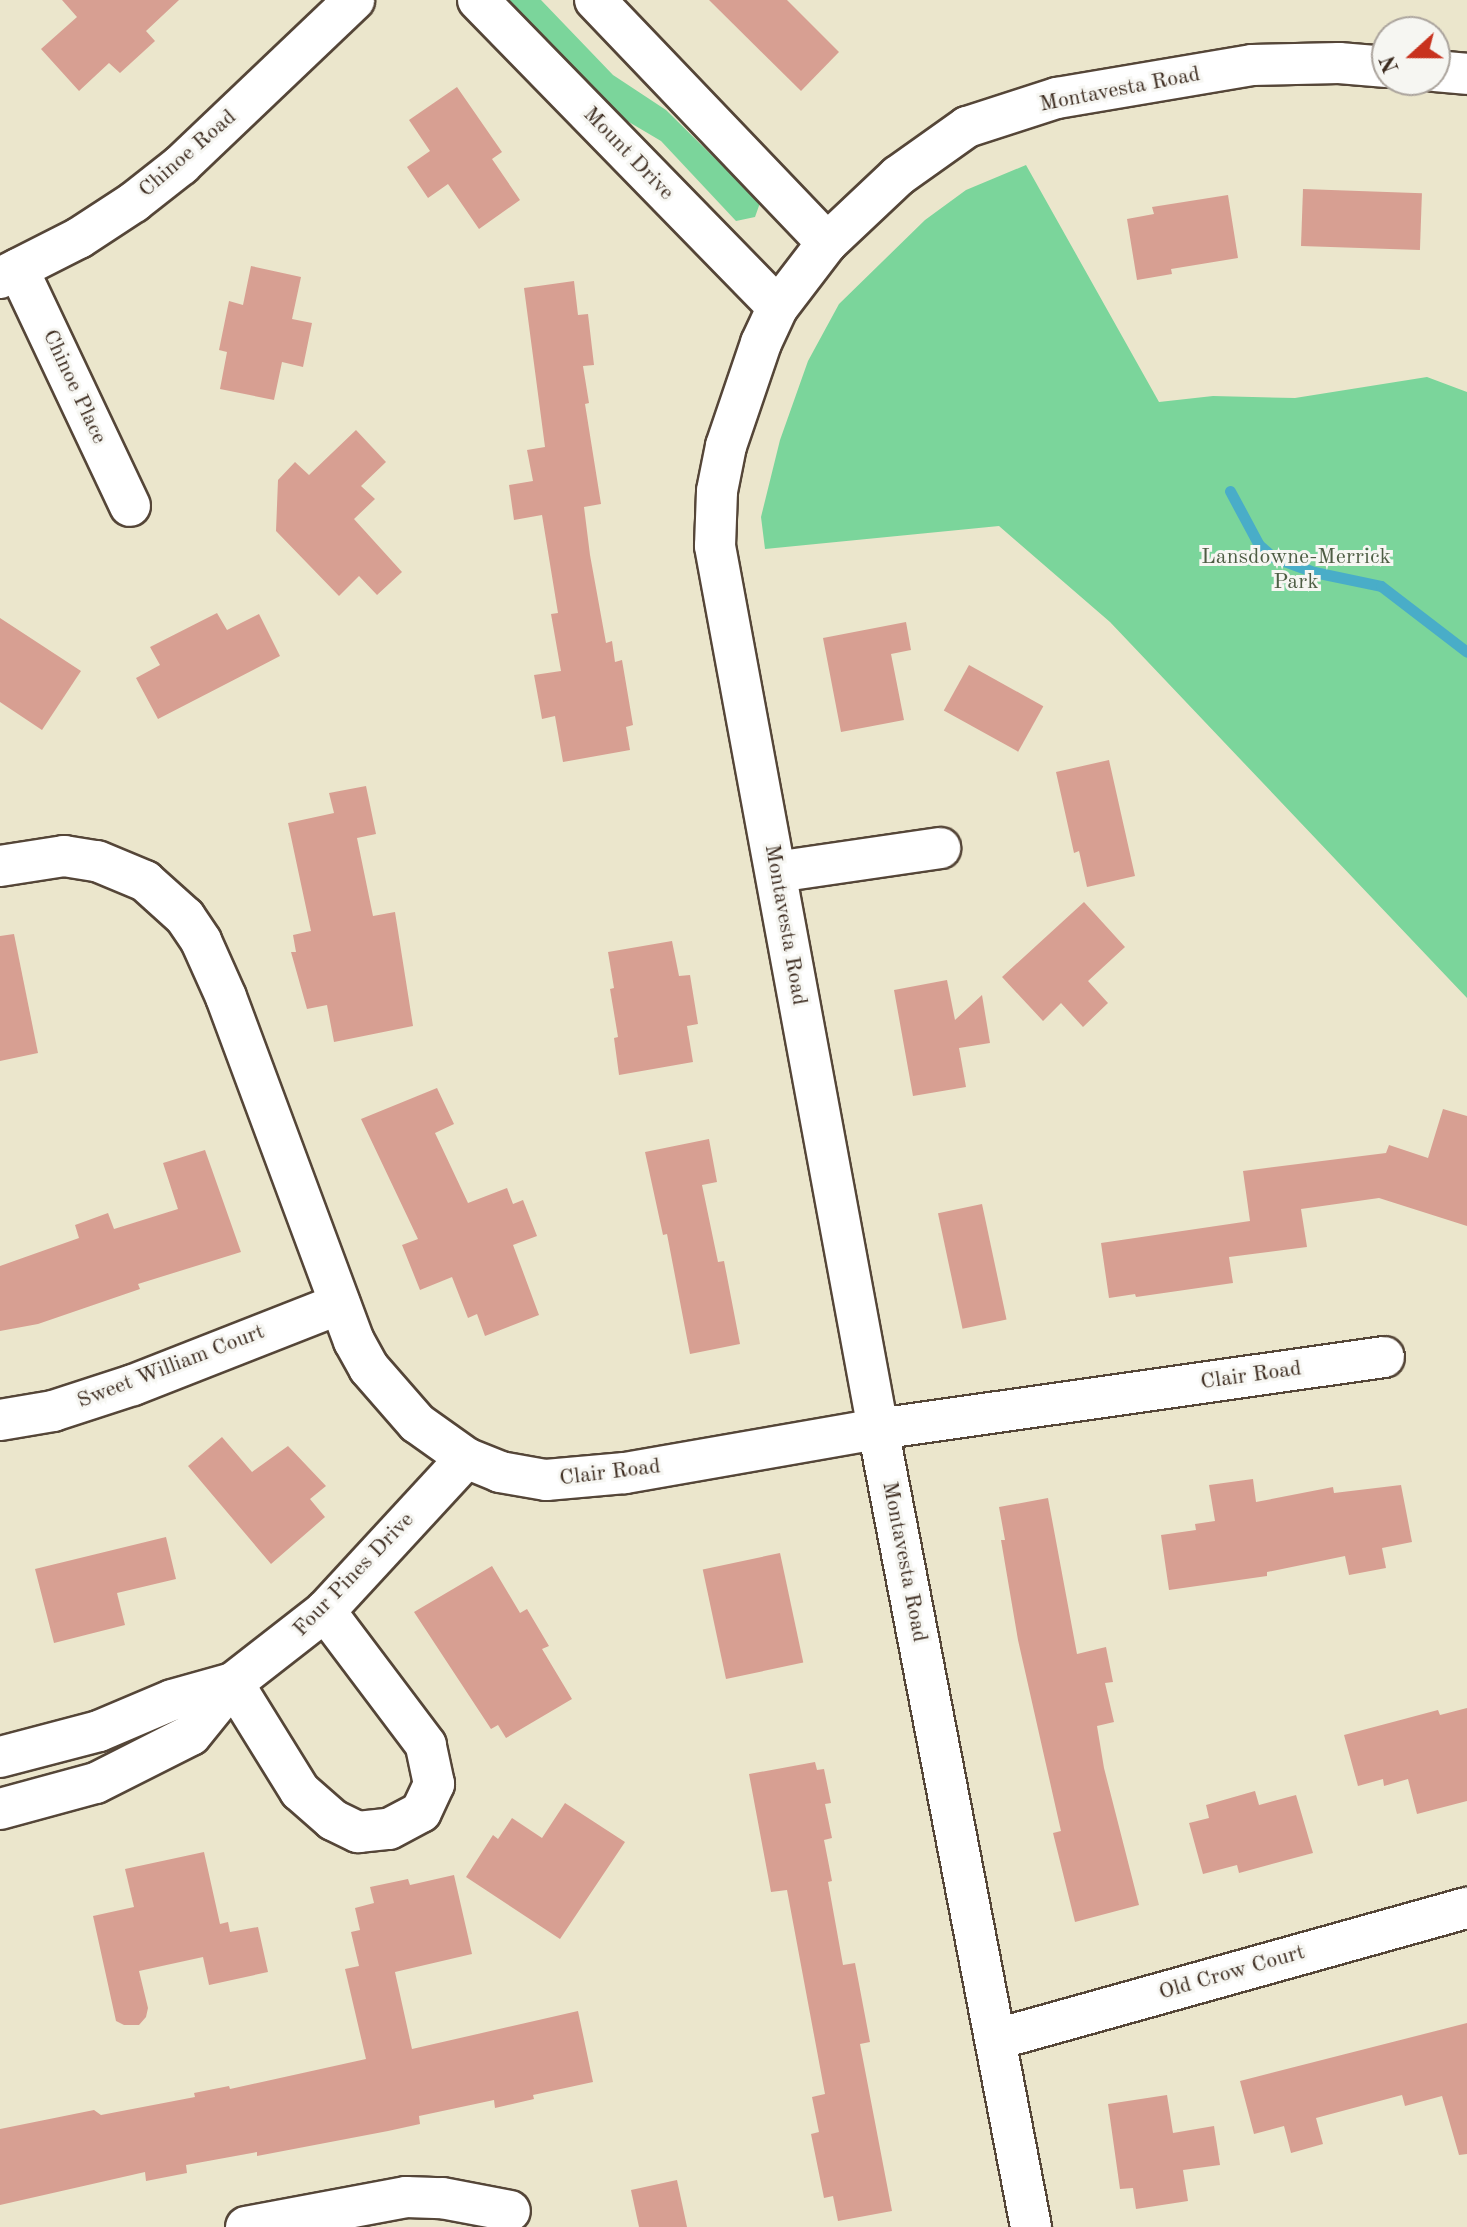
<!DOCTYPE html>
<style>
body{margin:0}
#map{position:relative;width:1467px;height:2227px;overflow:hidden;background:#ebe6cc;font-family:"Old Standard TT",serif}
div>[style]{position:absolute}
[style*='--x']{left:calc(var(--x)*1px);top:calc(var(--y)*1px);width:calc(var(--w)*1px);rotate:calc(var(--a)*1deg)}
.green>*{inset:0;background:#7bd59b}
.stream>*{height:11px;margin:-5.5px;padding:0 5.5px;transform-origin:5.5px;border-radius:5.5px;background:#49adc8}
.building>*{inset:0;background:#d79f92;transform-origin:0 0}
.roads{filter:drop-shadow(2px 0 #554638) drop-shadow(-2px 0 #554638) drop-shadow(0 2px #554638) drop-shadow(0 -2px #554638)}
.minor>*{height:40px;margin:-20px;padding:0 20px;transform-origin:20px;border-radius:20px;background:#fff}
span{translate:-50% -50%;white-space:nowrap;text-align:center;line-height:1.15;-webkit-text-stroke:6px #f6f6f2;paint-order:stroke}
.street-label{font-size:22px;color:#3b2a1e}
.park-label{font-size:22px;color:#4e5d44}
.north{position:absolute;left:1371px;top:16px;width:80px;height:80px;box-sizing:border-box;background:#f6f6f2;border:2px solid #aba49d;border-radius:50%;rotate:249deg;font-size:22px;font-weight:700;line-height:32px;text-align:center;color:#3b2a1e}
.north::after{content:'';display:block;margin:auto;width:28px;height:36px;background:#c8321e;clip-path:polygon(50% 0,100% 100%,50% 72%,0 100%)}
</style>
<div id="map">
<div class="green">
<i style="clip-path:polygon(501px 0,541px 0,613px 75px,666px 110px,760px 203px,755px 217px,736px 221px,661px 141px,595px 102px)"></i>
<i style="clip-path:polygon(1026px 165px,1159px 402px,1213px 396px,1295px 398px,1427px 377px,1467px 392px,1467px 998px,1110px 622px,999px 526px,765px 549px,761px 517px,780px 440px,808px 361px,839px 304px,925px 220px,966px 190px)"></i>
</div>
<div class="stream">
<i style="--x:1230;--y:491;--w:61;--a:61.8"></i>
<i style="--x:1259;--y:545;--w:18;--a:41"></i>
<i style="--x:1273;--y:557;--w:44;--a:20.1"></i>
<i style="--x:1314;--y:572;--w:68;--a:11.8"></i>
<i style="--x:1381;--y:586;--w:108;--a:37.5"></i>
</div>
<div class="building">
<i style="clip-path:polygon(62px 0,179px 0,146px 31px,155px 41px,120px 73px,109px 63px,79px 91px,41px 49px,77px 17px)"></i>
<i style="clip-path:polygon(709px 0,787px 0,839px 52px,801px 91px)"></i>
<i style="clip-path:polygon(457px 87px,502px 152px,492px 159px,520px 200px,479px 229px,448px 184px,428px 198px,407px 167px,430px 151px,409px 120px)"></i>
<i style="left:1303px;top:189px;width:119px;height:57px;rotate:2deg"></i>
<i style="clip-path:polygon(1228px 195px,1238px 258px,1171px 269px,1172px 274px,1137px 280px,1127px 219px,1154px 214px,1152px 207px)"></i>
<i style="clip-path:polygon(251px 266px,301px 277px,292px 319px,312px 323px,303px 367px,282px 362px,274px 400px,220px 389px,227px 352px,219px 350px,229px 301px,243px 305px)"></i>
<i style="clip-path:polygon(574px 281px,578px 315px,588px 314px,594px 365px,583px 366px,589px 403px,585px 404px,601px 504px,584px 507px,590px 555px,606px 643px,612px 641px,615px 662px,622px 660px,633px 725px,626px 727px,630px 750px,563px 762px,555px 716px,542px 719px,534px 675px,561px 671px,551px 614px,558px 613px,542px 515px,514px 520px,509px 485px,533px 481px,527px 450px,545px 447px,524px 288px)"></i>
<i style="clip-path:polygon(356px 430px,386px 462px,361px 486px,375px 499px,354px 519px,402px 572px,377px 595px,359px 576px,339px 596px,276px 531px,278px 480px,295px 462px,309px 475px)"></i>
<i style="clip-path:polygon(217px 613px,227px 630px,259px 614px,280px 656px,158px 719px,136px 678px,160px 665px,150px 647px)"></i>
<i style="clip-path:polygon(0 618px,81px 671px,42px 730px,0 702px)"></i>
<i style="clip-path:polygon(906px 622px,911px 650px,891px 654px,904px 720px,841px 732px,823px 638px)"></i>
<i style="left:969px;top:665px;width:85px;height:52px;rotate:29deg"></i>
<i style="clip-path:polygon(1109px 760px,1135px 876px,1087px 887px,1079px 851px,1074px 853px,1056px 772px)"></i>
<i style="clip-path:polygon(366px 786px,376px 834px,357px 838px,373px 916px,395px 912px,413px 1026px,334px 1042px,327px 1005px,307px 1009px,291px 952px,296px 952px,293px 935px,311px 931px,288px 823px,334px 813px,329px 793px)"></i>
<i style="clip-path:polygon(1084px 902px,1125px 947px,1088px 981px,1108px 1003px,1083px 1027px,1061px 1003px,1043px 1021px,1002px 977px)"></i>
<i style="clip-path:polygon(14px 934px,38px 1053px,0 1061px,0 936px)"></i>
<i style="clip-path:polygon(672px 941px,679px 976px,690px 975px,698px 1024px,687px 1026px,693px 1062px,619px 1075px,614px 1038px,618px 1037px,610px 989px,614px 988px,608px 952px)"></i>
<i style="clip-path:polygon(947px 980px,955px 1020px,982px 995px,990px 1043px,959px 1048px,966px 1087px,913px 1096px,894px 990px)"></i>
<i style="clip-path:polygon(437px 1088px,454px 1124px,435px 1133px,468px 1203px,507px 1188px,513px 1204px,523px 1200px,537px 1236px,513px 1245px,539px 1315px,485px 1336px,477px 1314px,468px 1318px,452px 1277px,420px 1290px,402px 1245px,418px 1239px,361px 1119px)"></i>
<i style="clip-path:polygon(1443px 1109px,1467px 1116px,1467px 1226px,1379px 1198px,1301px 1209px,1307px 1247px,1229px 1257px,1233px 1283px,1136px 1297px,1135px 1294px,1109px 1298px,1101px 1243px,1250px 1221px,1243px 1171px,1386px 1153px,1389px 1145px,1428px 1158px)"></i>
<i style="clip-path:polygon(709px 1139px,717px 1182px,702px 1185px,718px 1262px,724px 1261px,740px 1344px,690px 1354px,667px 1234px,663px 1235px,645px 1152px)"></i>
<i style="clip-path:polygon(205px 1150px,241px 1252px,138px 1284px,140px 1289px,38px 1324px,0 1331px,0 1266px,79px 1238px,75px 1225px,108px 1213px,114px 1229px,178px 1209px,163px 1163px)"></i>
<i style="left:982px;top:1204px;width:118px;height:45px;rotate:78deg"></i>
<i style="clip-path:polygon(222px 1437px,252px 1472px,288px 1446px,326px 1486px,310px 1499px,325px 1517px,271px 1564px,188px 1466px)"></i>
<i style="clip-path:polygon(1253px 1479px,1256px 1502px,1333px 1487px,1334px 1493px,1401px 1485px,1412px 1542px,1382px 1548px,1386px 1568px,1349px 1575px,1345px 1556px,1267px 1572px,1267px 1576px,1169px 1590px,1161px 1535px,1196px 1530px,1195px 1524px,1215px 1521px,1209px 1485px)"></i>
<i style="clip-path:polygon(1048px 1498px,1077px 1654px,1106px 1647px,1113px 1682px,1105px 1683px,1114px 1722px,1097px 1726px,1104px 1768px,1139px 1905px,1075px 1922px,1053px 1833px,1061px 1831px,1018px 1640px,1001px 1540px,1005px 1540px,999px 1507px)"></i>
<i style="clip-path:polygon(166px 1537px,176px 1579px,117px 1593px,125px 1625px,54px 1643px,35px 1569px)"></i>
<i style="left:780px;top:1553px;width:112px;height:79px;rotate:78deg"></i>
<i style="clip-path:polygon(492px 1566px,520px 1613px,527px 1609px,549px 1646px,542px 1649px,572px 1699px,506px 1738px,498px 1725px,491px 1729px,414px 1612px)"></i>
<i style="clip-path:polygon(1467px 1708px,1467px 1801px,1417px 1814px,1408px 1779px,1384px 1786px,1383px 1779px,1358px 1786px,1344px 1735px,1438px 1710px,1440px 1715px)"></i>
<i style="clip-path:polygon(815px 1762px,817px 1770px,824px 1769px,831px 1803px,825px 1804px,832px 1838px,824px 1840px,832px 1881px,828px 1882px,843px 1965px,855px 1963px,870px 2042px,860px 2044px,892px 2211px,838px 2221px,833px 2196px,824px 2198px,811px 2134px,819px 2132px,812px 2097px,825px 2094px,787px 1890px,771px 1892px,749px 1774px)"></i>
<i style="clip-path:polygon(1255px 1791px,1259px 1805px,1296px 1795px,1313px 1853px,1239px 1873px,1237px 1865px,1203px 1874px,1189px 1823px,1209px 1818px,1206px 1805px)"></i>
<i style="clip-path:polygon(565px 1803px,625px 1842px,560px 1939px,466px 1877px,493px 1835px,498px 1839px,512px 1818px,542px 1838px)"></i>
<i style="clip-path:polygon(204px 1852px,220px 1924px,228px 1922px,230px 1932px,258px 1927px,268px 1972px,209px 1985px,203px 1957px,139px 1971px,148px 2008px,146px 2017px,139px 2025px,124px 2025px,116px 2021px,93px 1916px,134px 1907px,125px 1869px)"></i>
<i style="clip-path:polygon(454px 1875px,472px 1954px,395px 1972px,412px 2049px,578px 2011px,593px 2082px,533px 2095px,534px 2099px,495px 2108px,494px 2100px,419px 2116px,420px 2124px,388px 2131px,257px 2156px,257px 2152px,186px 2165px,187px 2173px,146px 2181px,145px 2172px,0 2205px,0 2129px,94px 2110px,101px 2115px,195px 2097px,194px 2093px,229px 2086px,230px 2089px,366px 2059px,345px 1969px,359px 1966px,351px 1932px,360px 1930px,355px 1908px,374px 1903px,370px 1887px,408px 1879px,410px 1885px)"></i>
<i style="clip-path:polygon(1467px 2023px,1467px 2154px,1459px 2155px,1442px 2096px,1405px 2106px,1402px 2095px,1316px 2118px,1323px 2144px,1291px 2153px,1284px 2126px,1254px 2134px,1240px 2081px)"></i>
<i style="clip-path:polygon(1167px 2095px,1173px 2133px,1214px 2126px,1220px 2165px,1183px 2170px,1188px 2201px,1136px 2209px,1133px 2188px,1120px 2189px,1108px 2104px)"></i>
<i style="clip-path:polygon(677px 2180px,687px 2227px,639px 2227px,631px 2190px)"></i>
</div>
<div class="roads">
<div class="minor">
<i style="--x:478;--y:0;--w:429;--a:45.7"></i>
<i style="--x:595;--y:0;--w:336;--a:46.3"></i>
<i style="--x:1435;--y:71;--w:32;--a:5"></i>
<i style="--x:18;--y:269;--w:262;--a:64.7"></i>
<i style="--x:0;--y:278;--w:89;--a:-26.9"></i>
<i style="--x:79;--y:238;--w:66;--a:-33.2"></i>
<i style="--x:134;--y:202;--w:60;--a:-38.2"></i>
<i style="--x:181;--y:165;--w:239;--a:-43.6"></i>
<i style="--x:0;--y:866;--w:65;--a:-8.9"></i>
<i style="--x:64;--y:856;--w:33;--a:9"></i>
<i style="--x:97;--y:861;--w:52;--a:22.6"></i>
<i style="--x:145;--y:881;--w:54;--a:42"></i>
<i style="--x:185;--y:917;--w:29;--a:56"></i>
<i style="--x:201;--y:941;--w:61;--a:65.9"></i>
<i style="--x:226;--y:997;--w:367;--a:69.6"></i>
<i style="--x:354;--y:1341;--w:31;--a:61"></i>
<i style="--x:369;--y:1368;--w:73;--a:48.9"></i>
<i style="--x:417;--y:1423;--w:60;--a:35.5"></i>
<i style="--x:466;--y:1458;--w:37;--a:22"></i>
<i style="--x:500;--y:1472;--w:47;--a:9.9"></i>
<i style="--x:546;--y:1480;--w:79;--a:-5.1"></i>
<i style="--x:625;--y:1473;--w:257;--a:-9.9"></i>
<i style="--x:878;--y:1429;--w:511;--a:-8.1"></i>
<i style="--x:776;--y:872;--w:166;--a:-8.3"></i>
<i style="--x:0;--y:1420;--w:54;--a:-9.6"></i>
<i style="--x:53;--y:1411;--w:84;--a:-18"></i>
<i style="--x:133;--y:1385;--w:222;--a:-21.4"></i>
<i style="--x:233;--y:1683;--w:127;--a:58.2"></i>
<i style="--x:300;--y:1791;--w:44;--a:41.3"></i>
<i style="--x:333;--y:1820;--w:28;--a:26"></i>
<i style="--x:358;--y:1832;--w:31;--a:-6"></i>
<i style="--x:389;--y:1829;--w:36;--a:-28"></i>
<i style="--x:421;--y:1812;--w:31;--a:-65"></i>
<i style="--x:434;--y:1784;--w:40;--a:-102"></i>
<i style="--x:426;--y:1745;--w:168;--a:-127"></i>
<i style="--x:0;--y:1757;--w:102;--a:-14.7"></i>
<i style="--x:99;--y:1731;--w:79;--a:-23"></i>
<i style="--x:172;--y:1700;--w:63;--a:-15.6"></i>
<i style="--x:0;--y:1809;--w:99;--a:-15.2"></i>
<i style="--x:96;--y:1783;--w:106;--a:-26.8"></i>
<i style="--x:191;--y:1735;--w:67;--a:-51.1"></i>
<i style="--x:233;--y:1683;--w:117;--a:-38"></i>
<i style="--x:325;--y:1611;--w:208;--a:-47.3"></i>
<i style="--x:997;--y:2039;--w:488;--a:-15.6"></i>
<i style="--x:246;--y:2227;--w:163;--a:-10.6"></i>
<i style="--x:406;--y:2197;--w:36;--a:2"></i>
<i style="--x:442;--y:2198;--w:69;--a:10.8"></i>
<i style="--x:1031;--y:2227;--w:813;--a:-100.85"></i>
<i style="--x:878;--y:1429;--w:898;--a:-100.46"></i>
<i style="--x:715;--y:546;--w:55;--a:-87.9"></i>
<i style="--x:717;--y:491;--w:46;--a:-78.7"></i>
<i style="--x:726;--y:446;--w:109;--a:-71.2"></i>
<i style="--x:761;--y:343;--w:40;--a:-65"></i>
<i style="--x:778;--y:307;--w:81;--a:-52.6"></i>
<i style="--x:827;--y:243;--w:98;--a:-43.3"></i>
<i style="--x:898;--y:176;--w:85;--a:-35.4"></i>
<i style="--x:967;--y:127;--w:95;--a:-17.9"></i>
<i style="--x:1057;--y:98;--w:198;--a:-9.6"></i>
<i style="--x:1252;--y:65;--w:87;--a:-1.3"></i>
<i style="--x:1339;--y:63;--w:48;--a:4.8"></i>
</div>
</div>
<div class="street-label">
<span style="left:1120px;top:90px;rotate:-11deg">Montavesta Road</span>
<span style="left:188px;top:154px;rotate:-41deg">Chinoe Road</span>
<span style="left:628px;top:154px;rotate:46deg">Mount Drive</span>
<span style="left:74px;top:387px;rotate:65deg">Chinoe Place</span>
<span style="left:785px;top:925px;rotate:80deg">Montavesta Road</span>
<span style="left:171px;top:1367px;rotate:-21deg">Sweet William Court</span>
<span style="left:1251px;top:1376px;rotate:-8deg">Clair Road</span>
<span style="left:610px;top:1473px;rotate:-7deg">Clair Road</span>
<span style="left:904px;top:1562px;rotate:79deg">Montavesta Road</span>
<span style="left:354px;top:1575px;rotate:-46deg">Four Pines Drive</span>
<span style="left:1232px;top:1973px;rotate:-16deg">Old Crow Court</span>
</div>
<div class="park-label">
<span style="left:1296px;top:570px">Lansdowne-Merrick<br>Park</span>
</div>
<div class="north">N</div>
</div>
